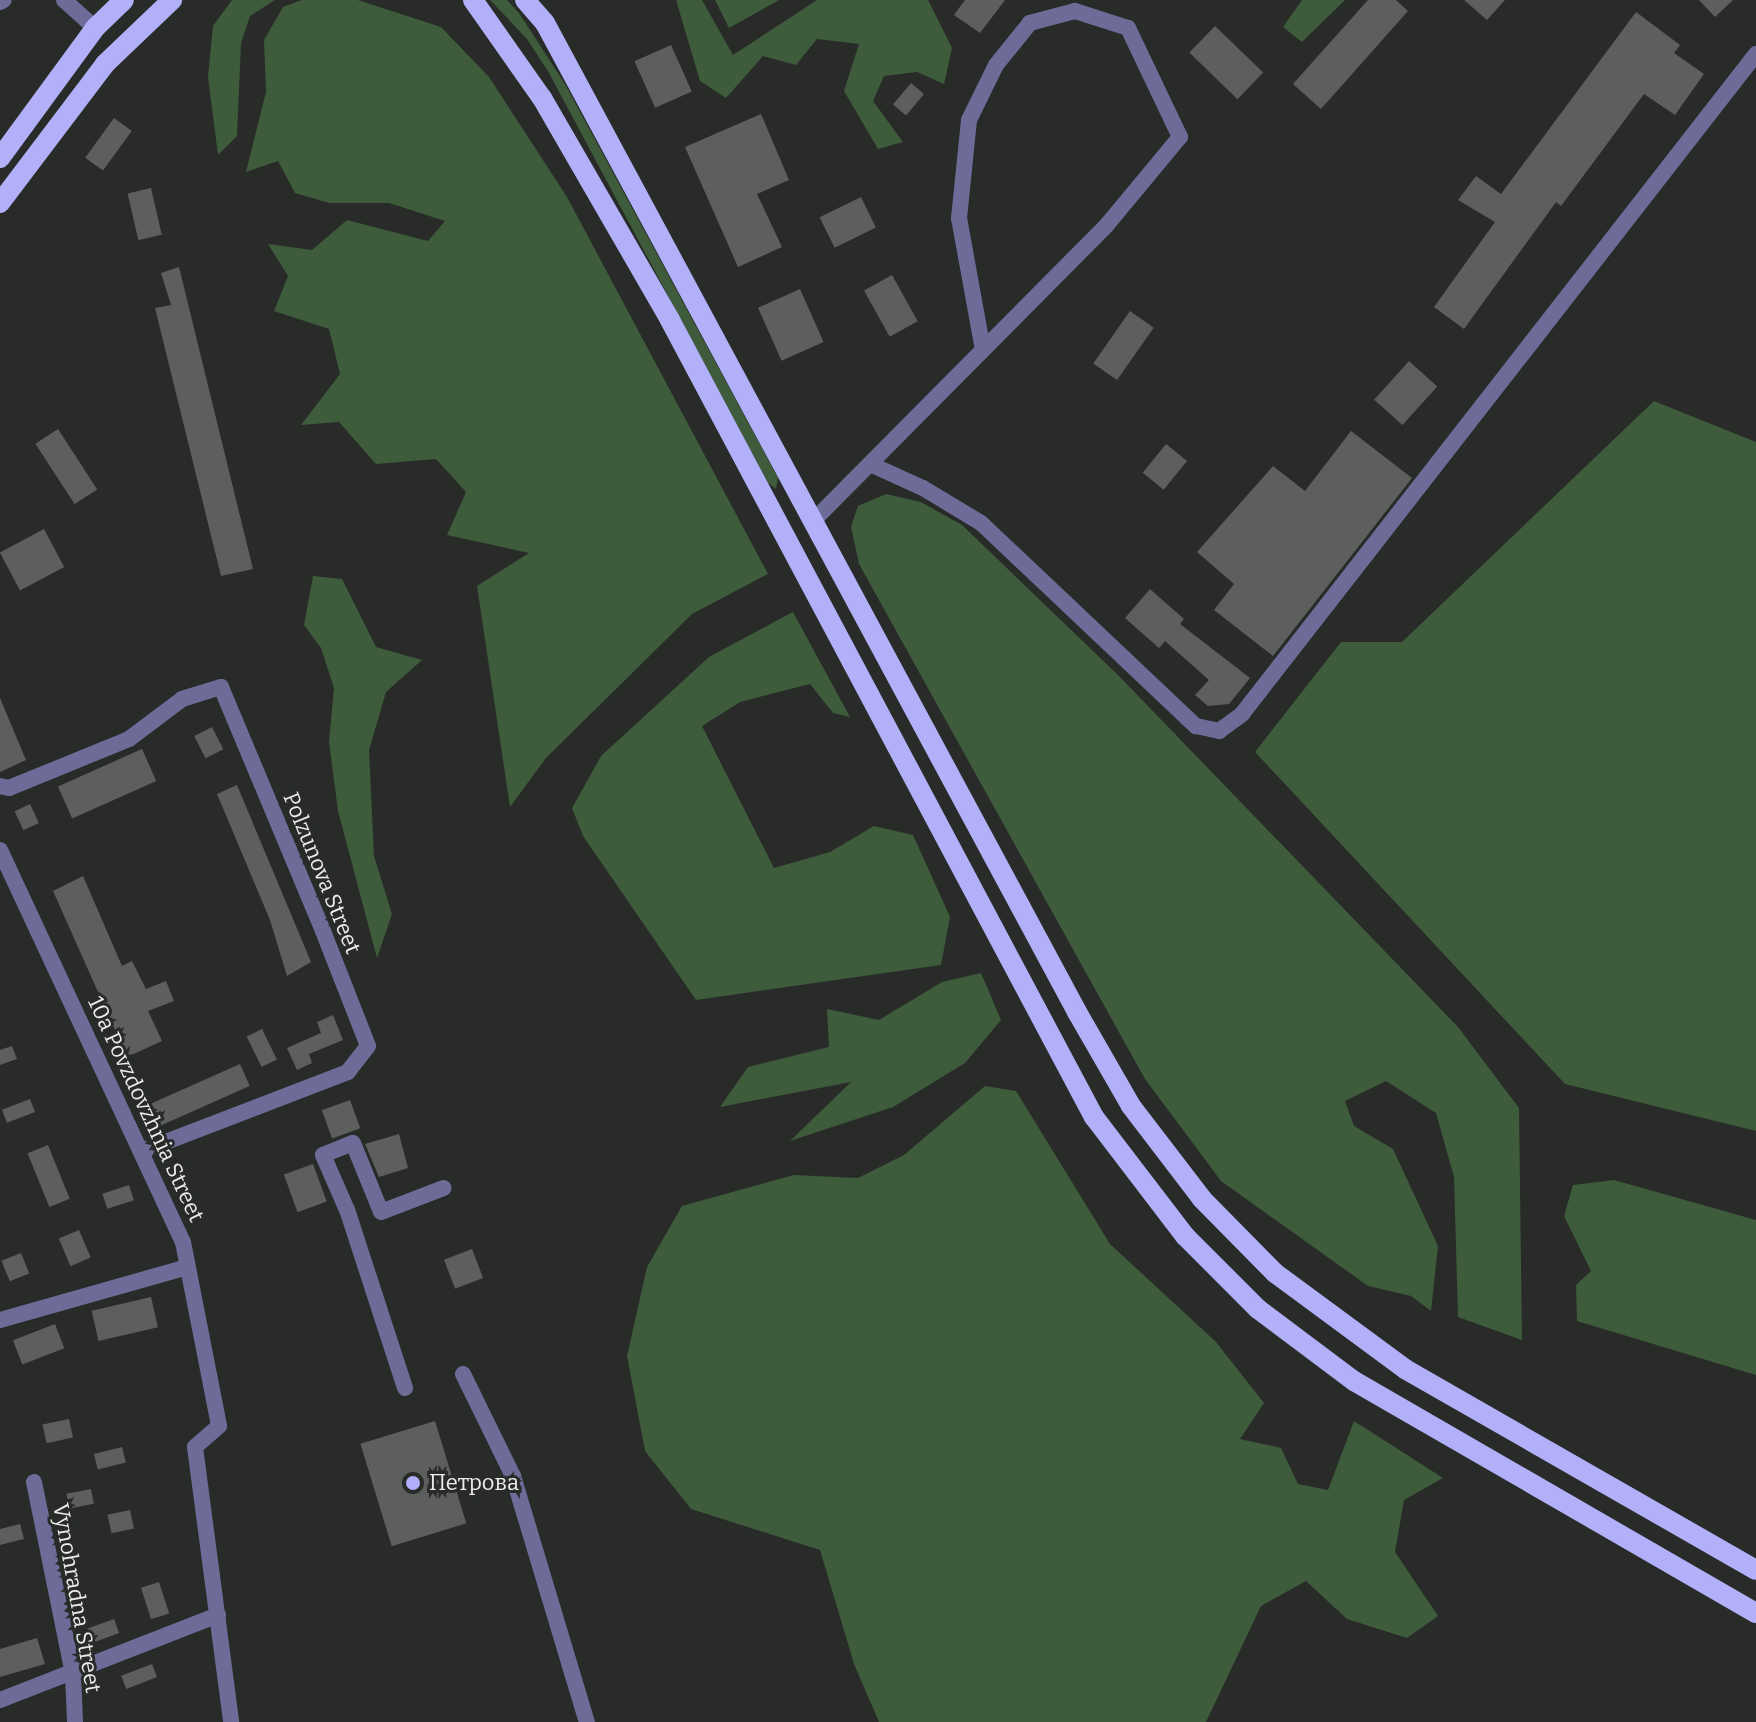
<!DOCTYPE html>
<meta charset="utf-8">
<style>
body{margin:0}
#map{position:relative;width:1756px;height:1722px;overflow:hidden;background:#282b28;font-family:Bitter,serif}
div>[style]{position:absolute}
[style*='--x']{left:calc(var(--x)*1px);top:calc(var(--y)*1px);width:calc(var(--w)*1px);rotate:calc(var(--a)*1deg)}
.green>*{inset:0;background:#3e5b3c}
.building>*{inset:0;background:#5d5f5c;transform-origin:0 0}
.minor>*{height:16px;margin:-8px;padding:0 8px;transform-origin:8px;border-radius:8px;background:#6d6c99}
.primary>*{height:20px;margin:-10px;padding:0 10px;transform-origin:10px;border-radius:10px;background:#b3b0fa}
.dots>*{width:22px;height:22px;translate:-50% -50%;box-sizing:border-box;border:4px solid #282b28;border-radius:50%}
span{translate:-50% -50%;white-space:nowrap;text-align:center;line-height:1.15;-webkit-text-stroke:6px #282b28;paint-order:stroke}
.street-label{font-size:22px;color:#ecedeb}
.poi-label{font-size:22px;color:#ecedeb}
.left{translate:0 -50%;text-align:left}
</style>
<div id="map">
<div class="green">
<i style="clip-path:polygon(232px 0,275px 0,250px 16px,241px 43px,237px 136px,218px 155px,208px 77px,213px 26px)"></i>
<i style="clip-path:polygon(302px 0,358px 0,441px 27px,489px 77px,567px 197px,768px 574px,692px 614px,546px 758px,510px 807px,477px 586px,529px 553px,447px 535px,466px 492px,436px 459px,376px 464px,339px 422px,301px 425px,340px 374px,329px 329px,274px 311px,288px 276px,268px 244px,312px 250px,347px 220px,428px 241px,445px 221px,389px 203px,329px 203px,295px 193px,278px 161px,246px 172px,266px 92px,264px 40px,283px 7px)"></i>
<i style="clip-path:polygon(490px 0,507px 0,519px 13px,565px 84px,778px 478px,776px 489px,768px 483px,549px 73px,527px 39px)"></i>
<i style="clip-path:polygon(676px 0,702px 0,733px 55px,817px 0,928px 0,952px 48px,944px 84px,917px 72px,884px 76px,873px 101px,903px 142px,878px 149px,844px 91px,859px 44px,817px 39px,796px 65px,763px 56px,726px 98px,700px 81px)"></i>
<i style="clip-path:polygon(715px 0,779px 0,729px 28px)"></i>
<i style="clip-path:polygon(1302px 0,1345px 0,1302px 42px,1283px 27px)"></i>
<i style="clip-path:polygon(1654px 401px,1756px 442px,1756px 1131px,1565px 1084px,1255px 752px,1341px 642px,1402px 642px)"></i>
<i style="clip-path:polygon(886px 494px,921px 502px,962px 525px,1119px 676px,1458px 1027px,1519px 1108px,1522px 1340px,1458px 1317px,1454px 1177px,1436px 1113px,1386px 1081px,1345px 1101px,1354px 1126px,1393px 1149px,1438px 1246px,1431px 1311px,1411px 1296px,1368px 1286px,1221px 1181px,1145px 1079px,859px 564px,851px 527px,858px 506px)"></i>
<i style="clip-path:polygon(313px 576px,342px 579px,376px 647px,422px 660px,386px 692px,369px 750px,374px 856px,392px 914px,377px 958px,338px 811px,329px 742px,334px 688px,321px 648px,304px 625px)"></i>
<i style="clip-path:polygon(793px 612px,850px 717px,833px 713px,810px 684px,740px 702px,702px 726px,774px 868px,830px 852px,874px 826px,913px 835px,950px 917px,941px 965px,696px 1000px,583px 836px,572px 808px,601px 756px,709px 657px)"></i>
<i style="clip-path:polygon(981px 973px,1001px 1020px,965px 1063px,893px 1107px,790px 1141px,851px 1082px,720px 1107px,748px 1067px,829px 1047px,827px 1009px,879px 1020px,942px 982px)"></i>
<i style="clip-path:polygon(985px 1086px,1016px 1091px,1110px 1244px,1216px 1342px,1264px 1403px,1240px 1439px,1281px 1448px,1298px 1484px,1328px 1490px,1354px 1421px,1443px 1478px,1404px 1500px,1395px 1552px,1438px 1616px,1407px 1638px,1347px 1619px,1306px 1581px,1261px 1606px,1206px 1722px,879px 1722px,854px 1664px,820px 1550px,691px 1509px,645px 1451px,627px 1356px,647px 1267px,682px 1206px,794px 1175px,858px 1178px,904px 1155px)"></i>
<i style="clip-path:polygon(1614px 1180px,1756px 1220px,1756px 1375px,1577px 1321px,1576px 1285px,1591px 1271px,1564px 1216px,1573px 1185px)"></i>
</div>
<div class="building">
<i style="clip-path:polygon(965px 0,1005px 0,980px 33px,954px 15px)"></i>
<i style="clip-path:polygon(1368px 0,1396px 0,1408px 11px,1321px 109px,1293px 84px)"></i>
<i style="clip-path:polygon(1464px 0,1505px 0,1487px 20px)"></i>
<i style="clip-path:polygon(1699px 0,1733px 0,1715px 17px)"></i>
<i style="clip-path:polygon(1636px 12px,1680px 45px,1674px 53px,1704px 74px,1675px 115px,1644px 94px,1561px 206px,1556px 202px,1464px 329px,1434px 307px,1495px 222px,1458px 200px,1476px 176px,1501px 194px)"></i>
<i style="left:1215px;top:26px;width:67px;height:37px;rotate:44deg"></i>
<i style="left:671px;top:45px;width:51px;height:40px;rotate:66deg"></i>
<i style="left:911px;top:83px;width:17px;height:28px;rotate:40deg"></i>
<i style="clip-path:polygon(761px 114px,789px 180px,757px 194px,782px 247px,738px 267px,685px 147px)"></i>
<i style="left:114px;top:118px;width:22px;height:49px;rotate:36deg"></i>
<i style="left:151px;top:188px;width:48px;height:24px;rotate:77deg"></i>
<i style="left:861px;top:197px;width:34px;height:46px;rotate:64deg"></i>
<i style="clip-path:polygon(179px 267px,253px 569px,221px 576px,155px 308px,171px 305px,161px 273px)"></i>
<i style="left:892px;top:275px;width:53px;height:32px;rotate:61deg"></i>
<i style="left:800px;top:289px;width:58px;height:46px;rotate:66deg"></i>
<i style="left:1130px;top:311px;width:29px;height:64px;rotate:35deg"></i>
<i style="left:1409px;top:361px;width:38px;height:52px;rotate:42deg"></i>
<i style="left:58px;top:429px;width:72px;height:27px;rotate:57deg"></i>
<i style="clip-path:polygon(1351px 431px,1412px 478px,1273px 656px,1214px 610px,1234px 584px,1197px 552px,1273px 466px,1305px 491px)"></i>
<i style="left:1166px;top:444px;width:27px;height:37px;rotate:39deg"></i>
<i style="left:44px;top:529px;width:43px;height:50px;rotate:62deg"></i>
<i style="clip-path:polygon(1150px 589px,1184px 619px,1180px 624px,1250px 678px,1229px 704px,1208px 706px,1195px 695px,1209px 680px,1165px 641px,1159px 648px,1125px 618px)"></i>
<i style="clip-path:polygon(0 698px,26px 760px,0 772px)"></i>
<i style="left:212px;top:727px;width:25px;height:20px;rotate:63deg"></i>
<i style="left:142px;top:749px;width:35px;height:92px;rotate:66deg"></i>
<i style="clip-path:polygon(237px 785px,311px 962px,287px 976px,270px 920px,217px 794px)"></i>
<i style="left:30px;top:804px;width:21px;height:17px;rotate:65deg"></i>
<i style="clip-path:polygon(83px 876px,122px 966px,132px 961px,146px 989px,166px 981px,174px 1001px,148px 1011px,162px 1041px,127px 1057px,53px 891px)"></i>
<i style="clip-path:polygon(333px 1015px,343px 1040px,309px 1054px,312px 1063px,297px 1070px,287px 1048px,321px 1033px,317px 1022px)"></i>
<i style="left:262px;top:1029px;width:34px;height:17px;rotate:64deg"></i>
<i style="clip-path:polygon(12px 1046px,17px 1059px,0 1065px,0 1050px)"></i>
<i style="left:240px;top:1064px;width:24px;height:101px;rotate:66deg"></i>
<i style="left:30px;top:1099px;width:14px;height:30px;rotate:69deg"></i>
<i style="left:350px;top:1100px;width:30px;height:30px;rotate:70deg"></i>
<i style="clip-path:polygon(399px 1134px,408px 1168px,379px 1177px,365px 1144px)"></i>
<i style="left:48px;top:1145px;width:58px;height:22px;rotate:68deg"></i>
<i style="left:313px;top:1164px;width:40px;height:31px;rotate:70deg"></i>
<i style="left:129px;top:1185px;width:16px;height:28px;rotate:72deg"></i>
<i style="left:79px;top:1230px;width:30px;height:22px;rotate:67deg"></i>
<i style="left:472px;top:1249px;width:31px;height:30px;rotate:69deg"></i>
<i style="left:21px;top:1253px;width:22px;height:21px;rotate:68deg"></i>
<i style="left:151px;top:1297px;width:31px;height:61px;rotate:77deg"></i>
<i style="left:55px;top:1324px;width:26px;height:45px;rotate:69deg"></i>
<i style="left:69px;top:1419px;width:19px;height:27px;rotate:78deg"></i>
<i style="left:435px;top:1421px;width:107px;height:78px;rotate:73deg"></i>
<i style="left:122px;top:1447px;width:16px;height:29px;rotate:76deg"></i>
<i style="left:91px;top:1489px;width:15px;height:25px;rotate:79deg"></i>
<i style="left:130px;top:1510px;width:19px;height:23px;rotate:78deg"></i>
<i style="clip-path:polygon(20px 1524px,24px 1539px,0 1545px,0 1529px)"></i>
<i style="left:159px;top:1582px;width:33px;height:19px;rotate:72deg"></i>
<i style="left:114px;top:1619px;width:15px;height:28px;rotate:70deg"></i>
<i style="clip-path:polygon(37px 1638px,45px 1664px,0 1677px,0 1649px)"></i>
<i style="left:152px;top:1664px;width:14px;height:33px;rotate:69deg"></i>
</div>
<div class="minor">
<i style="--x:64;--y:0;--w:42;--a:42.1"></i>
<i style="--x:0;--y:2;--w:4;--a:-27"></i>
<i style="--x:870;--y:464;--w:58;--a:24.4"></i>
<i style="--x:923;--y:488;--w:68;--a:31.1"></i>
<i style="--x:981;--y:523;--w:296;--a:43.4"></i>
<i style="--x:1196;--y:726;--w:24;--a:12"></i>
<i style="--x:1219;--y:731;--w:29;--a:-36"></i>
<i style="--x:1242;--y:714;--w:837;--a:-52.09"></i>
<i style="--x:813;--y:521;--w:416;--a:-45.2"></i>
<i style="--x:1106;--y:226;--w:116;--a:-50.3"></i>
<i style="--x:1180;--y:137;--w:121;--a:-115.5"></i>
<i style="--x:1128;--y:28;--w:56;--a:-162.2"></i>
<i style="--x:1075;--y:11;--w:47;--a:165.1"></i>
<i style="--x:1030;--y:23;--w:54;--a:129"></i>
<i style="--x:996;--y:65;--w:61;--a:116.1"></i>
<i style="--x:969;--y:120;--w:99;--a:95.8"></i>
<i style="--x:959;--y:218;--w:134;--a:79.7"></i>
<i style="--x:0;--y:786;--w:9;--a:13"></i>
<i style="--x:9;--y:788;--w:130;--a:-22.2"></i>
<i style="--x:129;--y:739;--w:66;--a:-37"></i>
<i style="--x:182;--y:699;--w:41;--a:-17.1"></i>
<i style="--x:221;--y:687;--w:264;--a:67.3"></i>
<i style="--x:323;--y:931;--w:123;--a:68.6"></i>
<i style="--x:368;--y:1046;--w:33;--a:128"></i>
<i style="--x:348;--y:1072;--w:221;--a:159"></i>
<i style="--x:0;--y:850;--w:433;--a:65"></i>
<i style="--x:183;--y:1242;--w:187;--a:78.9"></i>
<i style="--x:219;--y:1426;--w:32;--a:139"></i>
<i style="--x:195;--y:1447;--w:277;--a:82.5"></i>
<i style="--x:0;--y:1320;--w:194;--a:-15.8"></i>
<i style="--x:463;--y:1374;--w:114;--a:63.9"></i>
<i style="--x:513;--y:1476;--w:257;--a:73.3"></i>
<i style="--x:405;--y:1388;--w:187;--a:-108"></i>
<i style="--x:347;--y:1210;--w:60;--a:-113.6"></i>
<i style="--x:323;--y:1155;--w:32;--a:-22"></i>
<i style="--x:353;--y:1143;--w:74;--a:67.9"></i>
<i style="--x:381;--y:1212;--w:67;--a:-20.9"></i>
<i style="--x:34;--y:1482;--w:196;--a:78.5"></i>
<i style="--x:73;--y:1674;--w:48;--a:87.6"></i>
<i style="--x:0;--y:1700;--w:234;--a:-21.3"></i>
</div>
<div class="primary">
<i style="--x:473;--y:0;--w:120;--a:54.9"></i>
<i style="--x:542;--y:98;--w:256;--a:60"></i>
<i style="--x:670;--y:320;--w:903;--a:61.99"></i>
<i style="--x:1094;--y:1117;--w:150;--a:52.6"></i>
<i style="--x:1185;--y:1236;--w:103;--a:45"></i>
<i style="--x:1258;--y:1309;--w:120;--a:36.9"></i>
<i style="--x:1354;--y:1381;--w:464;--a:30"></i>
<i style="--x:525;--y:0;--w:30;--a:49"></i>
<i style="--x:545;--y:23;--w:1123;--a:61.72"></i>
<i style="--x:1077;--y:1012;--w:108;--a:60.1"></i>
<i style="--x:1131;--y:1106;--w:117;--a:52.6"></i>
<i style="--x:1202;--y:1199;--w:104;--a:45.4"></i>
<i style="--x:1275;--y:1273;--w:162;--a:36.4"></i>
<i style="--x:1405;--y:1369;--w:404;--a:29.8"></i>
<i style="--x:0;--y:158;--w:161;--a:-53.8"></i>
<i style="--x:95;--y:28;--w:40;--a:-44"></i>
<i style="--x:0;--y:203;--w:174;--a:-52.9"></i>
<i style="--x:105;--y:64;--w:93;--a:-43.7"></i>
</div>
<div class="dots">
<i style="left:413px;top:1483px;background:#b0aefa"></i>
</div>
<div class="street-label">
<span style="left:322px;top:873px;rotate:68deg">Polzunova Street</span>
<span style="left:146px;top:1109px;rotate:65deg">10a Povzdovzhnia Street</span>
<span style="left:77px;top:1598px;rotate:80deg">Vynohradna Street</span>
</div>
<div class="poi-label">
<span class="left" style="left:429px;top:1483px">Петрова</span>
</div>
</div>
